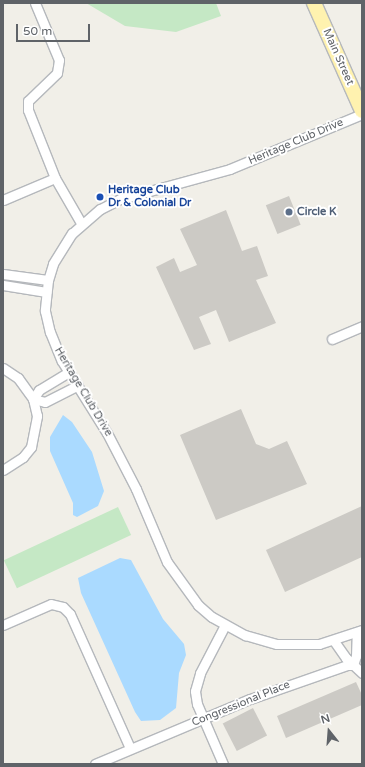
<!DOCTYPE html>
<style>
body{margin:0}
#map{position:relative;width:365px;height:767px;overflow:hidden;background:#f1efe8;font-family:"Varela Round",sans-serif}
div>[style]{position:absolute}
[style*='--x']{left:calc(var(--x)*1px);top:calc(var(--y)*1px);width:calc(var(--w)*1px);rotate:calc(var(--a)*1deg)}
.green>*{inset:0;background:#c5e8c5;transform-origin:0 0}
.water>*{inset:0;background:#aadaff}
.building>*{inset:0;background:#cccac5;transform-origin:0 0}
.roads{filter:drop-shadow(1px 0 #b5b8bc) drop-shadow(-1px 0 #b5b8bc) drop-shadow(0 1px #b5b8bc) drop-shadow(0 -1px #b5b8bc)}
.minor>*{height:9px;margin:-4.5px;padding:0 4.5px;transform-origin:4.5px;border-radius:4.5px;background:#fff}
.primary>*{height:14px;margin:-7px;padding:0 7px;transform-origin:7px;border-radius:7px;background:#fff2af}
.dots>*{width:11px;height:11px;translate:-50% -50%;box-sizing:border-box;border:2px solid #fff;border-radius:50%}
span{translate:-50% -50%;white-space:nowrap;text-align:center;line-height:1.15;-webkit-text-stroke:4px #fff;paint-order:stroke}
.street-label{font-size:11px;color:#5f6368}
.transit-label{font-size:11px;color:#164399;font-weight:700}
.left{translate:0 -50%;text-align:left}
.service-label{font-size:11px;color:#4e5e75;font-weight:700}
.frame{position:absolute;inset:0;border:4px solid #5f6368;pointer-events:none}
.north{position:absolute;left:309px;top:711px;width:40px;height:40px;-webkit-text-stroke:3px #fff;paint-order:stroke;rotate:343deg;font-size:11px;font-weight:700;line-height:16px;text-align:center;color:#5f6368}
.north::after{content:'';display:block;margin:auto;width:14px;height:18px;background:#5f6368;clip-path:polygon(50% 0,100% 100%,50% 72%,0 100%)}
.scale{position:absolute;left:16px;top:24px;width:74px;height:18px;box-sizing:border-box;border:2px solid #5f6368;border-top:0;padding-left:5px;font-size:12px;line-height:14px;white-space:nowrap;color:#5f6368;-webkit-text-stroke:3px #fff;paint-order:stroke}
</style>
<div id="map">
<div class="green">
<i style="clip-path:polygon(86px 3px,216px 3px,221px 16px,176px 32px,125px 26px)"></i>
<i style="left:118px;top:507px;width:31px;height:126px;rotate:65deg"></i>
</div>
<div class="water">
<i style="clip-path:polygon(63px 415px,72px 422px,92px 452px,104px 491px,98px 506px,77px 517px,73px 515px,73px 503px,50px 451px,50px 437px)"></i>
<i style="clip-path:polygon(120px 558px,131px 560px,163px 619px,184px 644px,186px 655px,179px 673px,176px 708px,160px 720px,141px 721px,135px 712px,81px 593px,78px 578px)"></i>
</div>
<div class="building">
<i style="left:289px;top:196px;width:31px;height:25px;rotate:68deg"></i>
<i style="clip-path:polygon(226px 210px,242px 251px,257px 246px,268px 276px,256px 280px,276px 323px,229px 342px,216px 310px,199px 317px,211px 344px,194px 350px,156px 267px,174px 258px,180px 272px,197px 265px,180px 229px)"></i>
<i style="clip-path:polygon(241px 409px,256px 444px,269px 449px,287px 441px,307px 484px,216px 520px,180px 435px)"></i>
<i style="clip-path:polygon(362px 506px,362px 557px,285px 592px,266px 550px)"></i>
<i style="clip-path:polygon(356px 682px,362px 695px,362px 705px,286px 738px,277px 716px)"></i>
<i style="left:253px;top:708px;width:31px;height:34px;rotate:63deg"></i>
</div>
<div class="roads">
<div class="minor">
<i style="--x:35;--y:3;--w:62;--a:67.2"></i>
<i style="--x:59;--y:60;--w:13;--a:99"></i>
<i style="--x:57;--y:73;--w:40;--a:136"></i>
<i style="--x:28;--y:101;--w:9;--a:90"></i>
<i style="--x:28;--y:110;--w:73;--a:68.3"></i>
<i style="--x:55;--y:178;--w:52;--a:60"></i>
<i style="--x:362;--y:114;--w:143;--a:157.4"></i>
<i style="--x:230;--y:169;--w:114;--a:164.7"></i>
<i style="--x:120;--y:199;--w:22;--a:153"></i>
<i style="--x:100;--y:209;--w:37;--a:139"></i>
<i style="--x:72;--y:233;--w:36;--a:122"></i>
<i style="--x:53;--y:264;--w:17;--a:107"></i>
<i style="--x:48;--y:280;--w:31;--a:96"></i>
<i style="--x:45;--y:311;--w:22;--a:77"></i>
<i style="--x:50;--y:332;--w:31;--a:68"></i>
<i style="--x:62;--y:361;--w:85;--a:58"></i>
<i style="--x:107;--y:433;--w:63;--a:62.6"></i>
<i style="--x:136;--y:489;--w:79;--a:67"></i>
<i style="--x:167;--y:562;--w:53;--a:54.2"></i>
<i style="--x:198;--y:605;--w:18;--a:41"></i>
<i style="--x:212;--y:617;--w:38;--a:29"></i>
<i style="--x:245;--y:635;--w:33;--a:16"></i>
<i style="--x:277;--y:644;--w:42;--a:0"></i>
<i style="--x:319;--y:644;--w:45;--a:-18"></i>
<i style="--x:3;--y:200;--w:56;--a:-22.9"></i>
<i style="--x:3;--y:274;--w:45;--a:7.6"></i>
<i style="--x:3;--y:285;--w:44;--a:9.2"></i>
<i style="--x:332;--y:339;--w:33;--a:-23"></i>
<i style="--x:3;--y:368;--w:18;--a:34"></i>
<i style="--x:18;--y:378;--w:26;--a:54"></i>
<i style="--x:33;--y:399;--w:12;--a:14"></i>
<i style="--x:45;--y:402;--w:37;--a:-27"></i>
<i style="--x:33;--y:399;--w:11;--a:-56"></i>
<i style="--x:39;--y:390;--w:35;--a:-31"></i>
<i style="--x:3;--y:470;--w:24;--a:-33"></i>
<i style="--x:23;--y:457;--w:13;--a:-51"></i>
<i style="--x:31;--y:447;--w:32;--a:-79"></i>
<i style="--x:37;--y:416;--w:17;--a:-103"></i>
<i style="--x:3;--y:625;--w:52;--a:-23.6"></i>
<i style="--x:51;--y:604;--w:12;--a:14"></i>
<i style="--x:63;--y:607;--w:10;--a:45"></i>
<i style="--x:70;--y:614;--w:147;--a:65.9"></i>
<i style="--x:334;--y:641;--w:21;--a:55"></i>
<i style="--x:346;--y:658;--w:22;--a:43"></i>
<i style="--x:353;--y:665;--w:9;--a:-72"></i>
<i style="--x:356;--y:656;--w:24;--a:-88"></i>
<i style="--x:95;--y:764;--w:168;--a:-22.8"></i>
<i style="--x:250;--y:699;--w:103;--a:-19.3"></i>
<i style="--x:347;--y:665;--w:6;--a:0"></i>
<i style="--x:223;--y:764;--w:65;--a:-113.4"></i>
<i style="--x:197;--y:704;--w:13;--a:-99"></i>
<i style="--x:195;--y:691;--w:19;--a:-74"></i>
<i style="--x:200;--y:673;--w:54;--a:-62.5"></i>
</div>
<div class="primary">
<i style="--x:314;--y:3;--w:118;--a:66"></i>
</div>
</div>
<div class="dots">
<i style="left:100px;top:197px;background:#1a4fb4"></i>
<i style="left:289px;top:212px;background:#5c6f8a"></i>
</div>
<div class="street-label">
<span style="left:338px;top:57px;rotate:66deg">Main Street</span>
<span style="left:296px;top:142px;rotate:-23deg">Heritage Club Drive</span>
<span style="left:83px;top:392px;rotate:59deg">Heritage Club Drive</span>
<span style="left:241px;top:704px;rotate:-22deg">Congressional Place</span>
</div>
<div class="transit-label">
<span class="left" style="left:108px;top:197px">Heritage Club<br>Dr &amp; Colonial Dr</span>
</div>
<div class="service-label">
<span class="left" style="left:297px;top:212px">Circle K</span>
</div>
<div class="frame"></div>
<div class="north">N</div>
<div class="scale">50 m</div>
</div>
